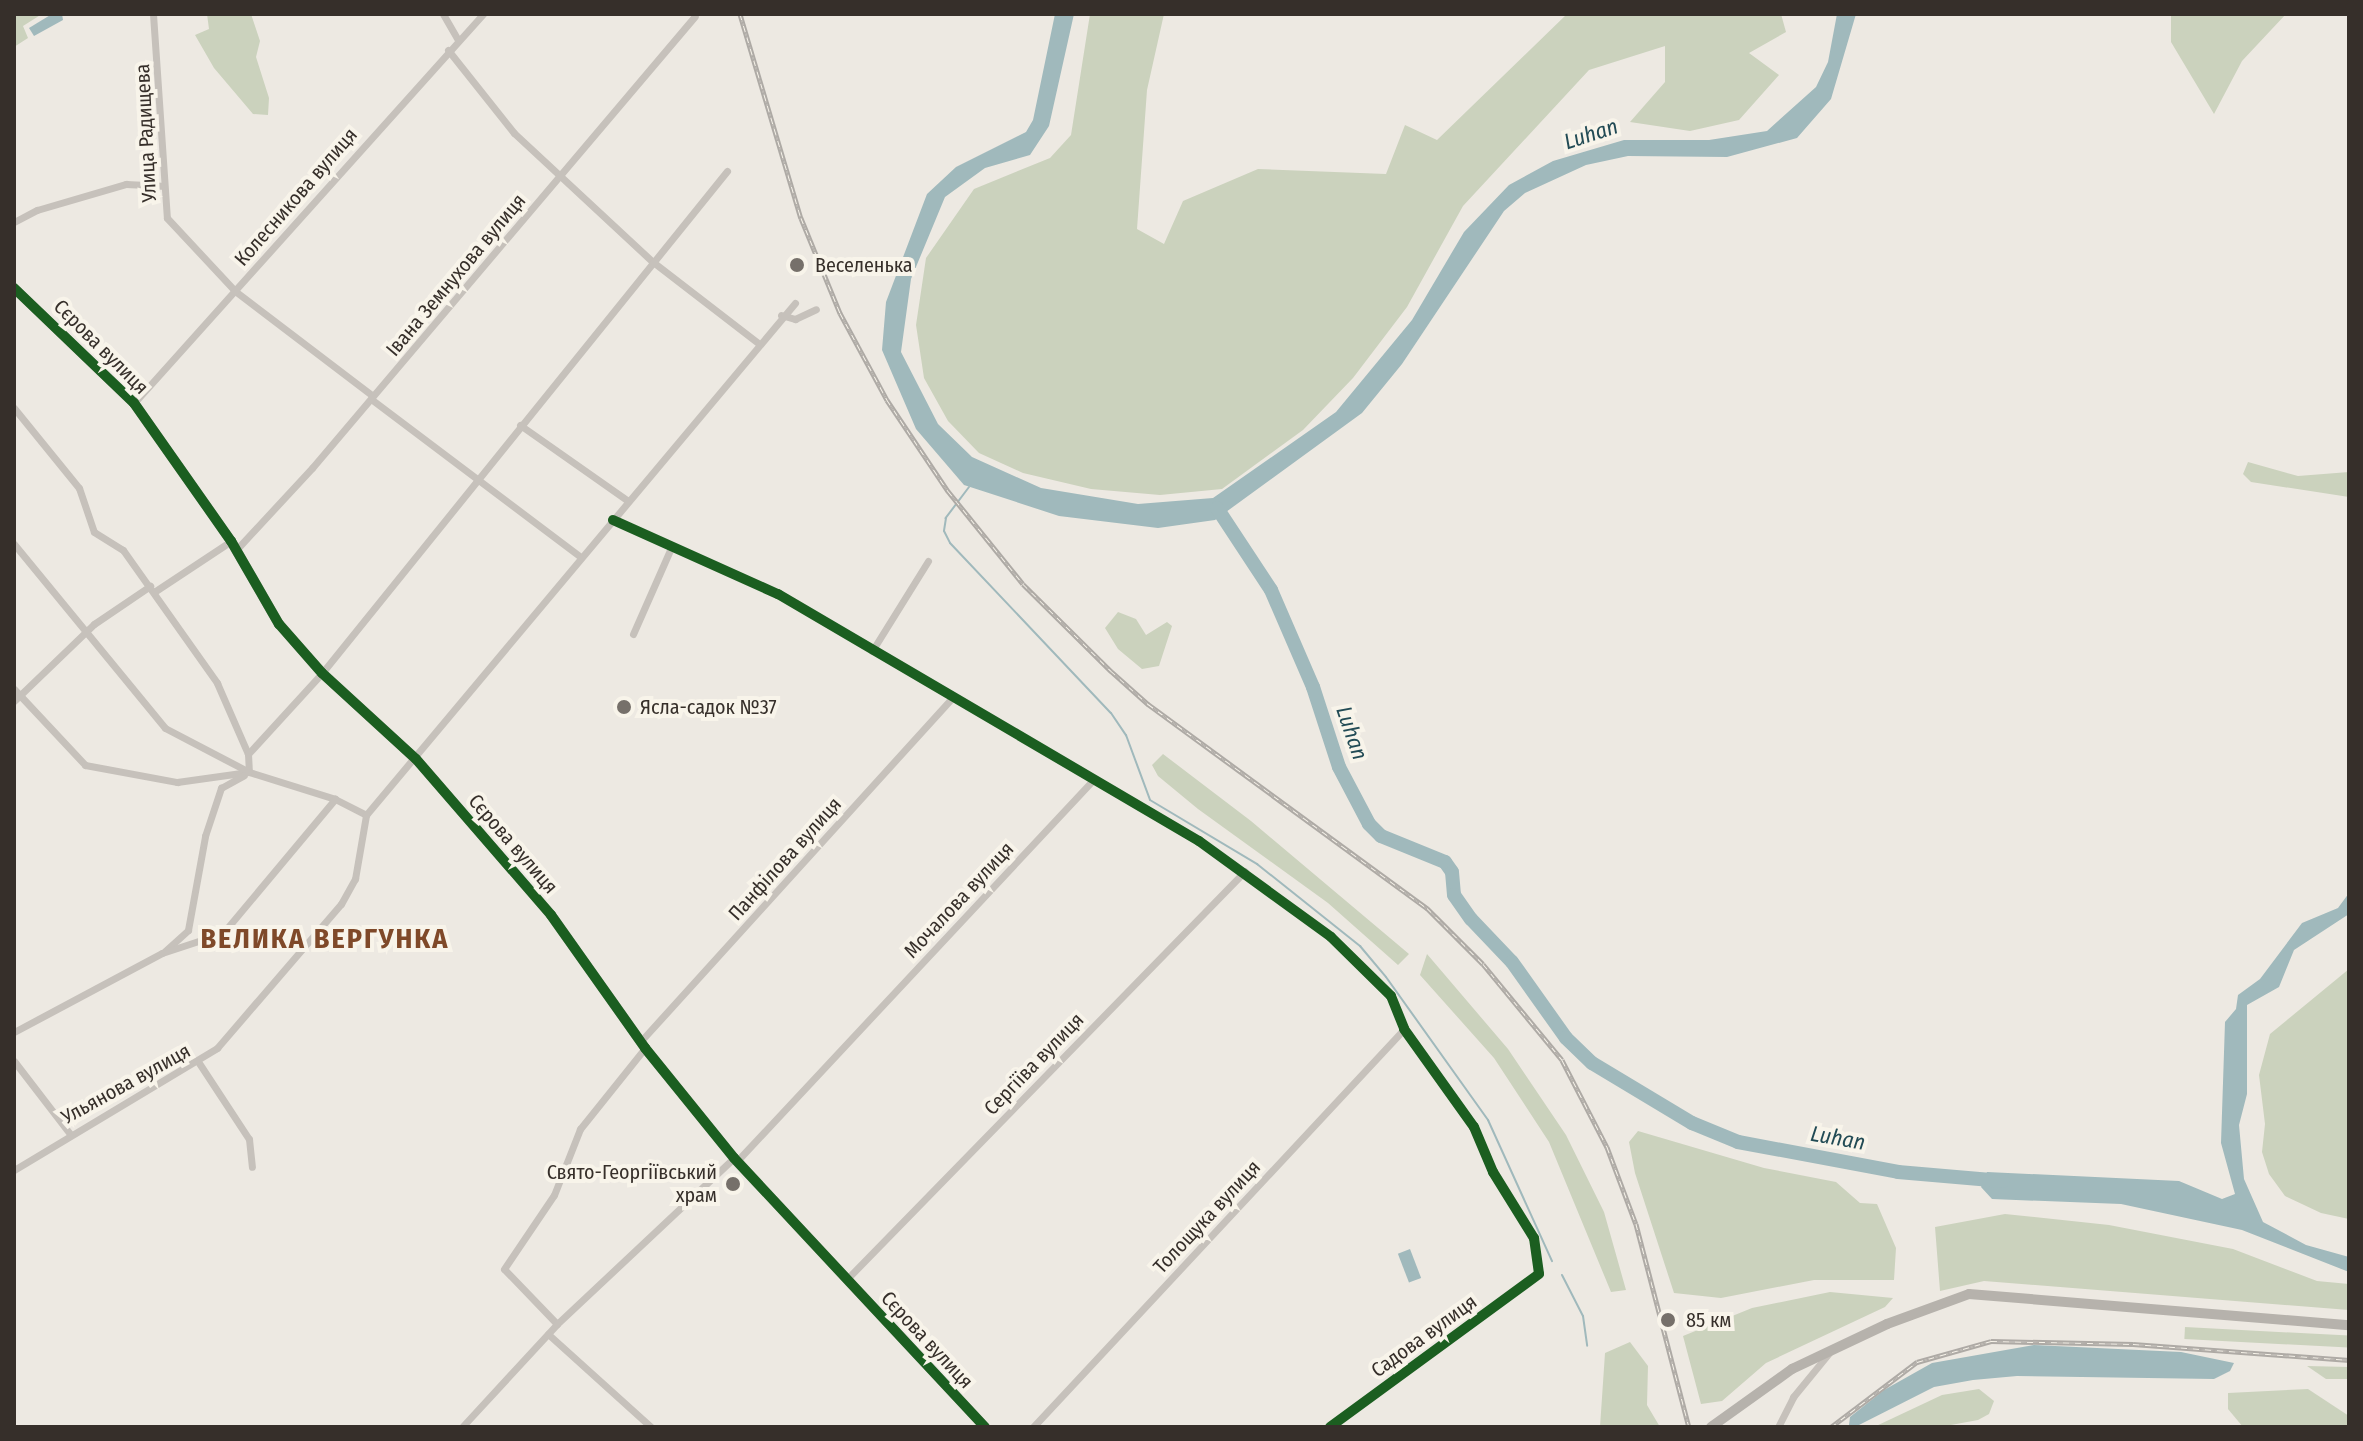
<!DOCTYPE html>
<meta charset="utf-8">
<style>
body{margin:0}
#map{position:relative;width:2363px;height:1441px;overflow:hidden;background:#ede9e2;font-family:"Fira Sans Condensed",sans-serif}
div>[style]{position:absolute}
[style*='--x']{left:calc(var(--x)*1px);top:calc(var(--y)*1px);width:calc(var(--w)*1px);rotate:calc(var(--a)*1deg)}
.green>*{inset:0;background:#cbd2bd;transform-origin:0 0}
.water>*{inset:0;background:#a0b9bc;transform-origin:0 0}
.stream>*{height:2px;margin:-1px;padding:0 1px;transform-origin:1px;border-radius:1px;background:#a0b9bc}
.river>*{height:14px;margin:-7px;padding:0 7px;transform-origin:7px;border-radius:7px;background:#a0b9bc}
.street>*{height:7px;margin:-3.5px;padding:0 3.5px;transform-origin:3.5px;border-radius:3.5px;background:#c6c1bb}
.secondary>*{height:10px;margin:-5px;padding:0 5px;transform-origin:5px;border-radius:5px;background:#b6b2ac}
.rail>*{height:5px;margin-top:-2.5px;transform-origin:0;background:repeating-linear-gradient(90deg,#f8f4ea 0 6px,#aeaaa5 0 12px);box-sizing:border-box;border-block:2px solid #aeaaa5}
.cycleway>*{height:10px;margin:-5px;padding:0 5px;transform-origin:5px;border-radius:5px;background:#1b5e20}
.dots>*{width:22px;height:22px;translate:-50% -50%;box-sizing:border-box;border:4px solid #f8f4ea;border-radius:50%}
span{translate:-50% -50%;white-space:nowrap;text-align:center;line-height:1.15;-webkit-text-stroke:8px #f8f4ea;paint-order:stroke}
.street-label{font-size:20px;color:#362f2a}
.poi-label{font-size:20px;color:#362f2a}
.left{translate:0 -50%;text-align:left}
.right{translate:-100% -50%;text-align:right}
.water-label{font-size:22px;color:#224b55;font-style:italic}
.district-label{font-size:28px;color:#7f4929;font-weight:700;letter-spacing:2px}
.frame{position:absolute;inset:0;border:16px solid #362f2a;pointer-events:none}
</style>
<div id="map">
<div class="green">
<i style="clip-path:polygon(14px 14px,42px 14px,23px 26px,28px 38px,14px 47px)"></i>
<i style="clip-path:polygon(207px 14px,251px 14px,260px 41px,256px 57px,269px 98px,268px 115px,253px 114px,214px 68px,195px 35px,209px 29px)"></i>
<i style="clip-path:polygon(1090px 14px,1164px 14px,1147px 90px,1137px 229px,1164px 244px,1183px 201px,1258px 169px,1386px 174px,1405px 125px,1437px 140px,1567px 14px,1781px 14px,1786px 32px,1749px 53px,1779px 75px,1739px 120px,1690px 131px,1630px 122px,1665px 82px,1665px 46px,1589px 70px,1463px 206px,1407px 307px,1353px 378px,1303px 430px,1222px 489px,1160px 495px,1091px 489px,1023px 473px,979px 453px,948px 421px,924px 378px,916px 325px,926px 258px,974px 189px,1050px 158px,1071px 135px)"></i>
<i style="clip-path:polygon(2171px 14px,2286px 14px,2242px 61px,2214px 114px,2171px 42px)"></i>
<i style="clip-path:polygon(2248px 462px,2298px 476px,2349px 472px,2349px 497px,2251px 482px,2243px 474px)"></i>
<i style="clip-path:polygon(1118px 612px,1136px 619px,1146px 635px,1167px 622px,1172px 626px,1159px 666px,1142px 669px,1118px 649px,1105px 628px)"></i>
<i style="clip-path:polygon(1163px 754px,1251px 821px,1409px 954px,1398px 965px,1328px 903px,1198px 809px,1158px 776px,1152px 765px)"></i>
<i style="clip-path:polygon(1427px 954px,1508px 1049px,1566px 1135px,1604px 1212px,1626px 1290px,1611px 1292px,1549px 1142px,1494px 1058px,1420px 975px)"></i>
<i style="clip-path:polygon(2349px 969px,2349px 1219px,2321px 1213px,2285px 1196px,2269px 1174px,2262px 1152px,2265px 1124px,2259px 1075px,2270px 1034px)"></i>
<i style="clip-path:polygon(1638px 1131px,1764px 1168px,1836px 1182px,1860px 1203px,1877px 1204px,1896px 1248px,1894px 1280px,1814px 1280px,1721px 1298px,1674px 1293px,1635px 1173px,1629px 1142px)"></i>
<i style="clip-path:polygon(2005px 1214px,2109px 1225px,2233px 1249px,2317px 1281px,2349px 1284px,2349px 1310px,1984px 1281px,1940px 1291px,1935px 1227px)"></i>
<i style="clip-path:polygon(1830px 1292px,1893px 1298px,1885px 1307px,1766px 1363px,1722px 1401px,1701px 1404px,1683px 1336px,1752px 1308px)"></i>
<i style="left:2185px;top:1327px;width:164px;height:12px;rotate:3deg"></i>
<i style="clip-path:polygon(1630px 1342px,1648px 1366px,1647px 1405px,1660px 1427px,1600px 1427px,1605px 1353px)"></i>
<i style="clip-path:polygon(2307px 1366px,2349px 1367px,2349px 1379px,2326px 1379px)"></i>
<i style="clip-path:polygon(1979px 1389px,1994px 1401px,1989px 1414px,1978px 1420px,1940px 1427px,1874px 1427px,1942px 1395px)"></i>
<i style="clip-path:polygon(2308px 1389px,2349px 1416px,2349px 1427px,2243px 1427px,2228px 1409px,2228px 1393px)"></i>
</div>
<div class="water">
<i style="clip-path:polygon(52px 14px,62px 14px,63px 20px,34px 36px,29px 28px)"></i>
<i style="clip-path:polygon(1055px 14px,1074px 14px,1049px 126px,1030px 155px,985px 168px,945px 197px,911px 279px,901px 352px,938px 424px,972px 457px,1041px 488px,1138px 504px,1213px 498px,1336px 412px,1412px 320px,1464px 232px,1509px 185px,1553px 161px,1624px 140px,1709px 140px,1767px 131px,1816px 87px,1828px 62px,1837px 14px,1856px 14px,1831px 99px,1797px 138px,1727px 157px,1628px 156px,1586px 165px,1525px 193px,1504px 211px,1402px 364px,1362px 413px,1215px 520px,1158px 528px,1059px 516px,964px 485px,916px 429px,882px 350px,886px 302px,927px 194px,956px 167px,1026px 132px,1033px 120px)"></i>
<i style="clip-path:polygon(2349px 893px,2349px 914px,2294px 950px,2279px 987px,2247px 1005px,2247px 1094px,2239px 1125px,2244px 1179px,2263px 1222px,2306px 1245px,2349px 1257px,2349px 1272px,2242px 1230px,2121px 1204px,1992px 1199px,1981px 1187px,1987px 1172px,2179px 1181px,2222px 1199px,2235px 1194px,2221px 1143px,2225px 1022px,2236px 1009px,2238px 995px,2260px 979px,2302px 923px,2338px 908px)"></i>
<i style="left:1410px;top:1249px;width:31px;height:13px;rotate:69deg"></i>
<i style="clip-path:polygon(2034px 1345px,2181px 1352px,2234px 1363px,2230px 1371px,2214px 1379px,2017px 1376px,1973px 1380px,1934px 1387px,1857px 1426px,1849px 1425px,1850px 1417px,1884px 1390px,1932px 1363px)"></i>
</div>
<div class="stream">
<i style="--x:969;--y:487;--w:39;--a:127"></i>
<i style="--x:946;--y:518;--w:13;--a:99"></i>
<i style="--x:944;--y:531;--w:13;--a:63"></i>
<i style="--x:950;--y:543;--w:234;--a:46.6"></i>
<i style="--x:1111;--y:713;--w:27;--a:56"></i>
<i style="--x:1126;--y:735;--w:69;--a:69.7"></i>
<i style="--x:1150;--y:800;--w:125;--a:30.9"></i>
<i style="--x:1257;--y:864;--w:132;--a:38.5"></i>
<i style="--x:1360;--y:946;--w:40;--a:50"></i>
<i style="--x:1386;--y:977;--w:176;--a:54.5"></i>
<i style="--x:1488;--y:1120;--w:155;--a:65.6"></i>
<i style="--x:1562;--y:1275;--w:46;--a:62.9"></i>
<i style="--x:1583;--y:1316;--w:30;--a:82"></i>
</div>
<div class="river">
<i style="--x:1217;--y:508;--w:98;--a:56.6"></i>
<i style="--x:1271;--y:590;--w:106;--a:66.6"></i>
<i style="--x:1313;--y:687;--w:84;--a:72"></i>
<i style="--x:1339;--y:767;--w:64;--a:62.2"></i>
<i style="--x:1369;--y:824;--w:17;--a:45"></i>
<i style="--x:1381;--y:836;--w:69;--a:22.1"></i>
<i style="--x:1445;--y:862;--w:12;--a:55"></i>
<i style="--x:1452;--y:872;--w:23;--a:85"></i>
<i style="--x:1454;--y:895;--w:29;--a:55"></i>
<i style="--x:1471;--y:919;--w:59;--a:46.4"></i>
<i style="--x:1512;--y:962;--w:93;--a:54.6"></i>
<i style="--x:1566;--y:1038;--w:36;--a:44"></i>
<i style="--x:1592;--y:1063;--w:117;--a:31"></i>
<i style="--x:1692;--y:1123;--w:50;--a:22.4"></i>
<i style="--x:1738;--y:1142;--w:163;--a:10.6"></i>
<i style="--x:1898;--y:1172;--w:105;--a:4.9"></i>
</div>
<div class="street">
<i style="--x:153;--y:14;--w:204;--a:86.1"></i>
<i style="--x:167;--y:218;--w:100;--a:47"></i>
<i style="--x:235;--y:291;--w:173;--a:37.3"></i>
<i style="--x:443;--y:14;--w:30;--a:60"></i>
<i style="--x:448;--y:50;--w:106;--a:51.5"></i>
<i style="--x:514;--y:133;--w:190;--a:42.9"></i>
<i style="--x:653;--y:262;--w:133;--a:37.6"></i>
<i style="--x:14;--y:222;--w:26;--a:-28"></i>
<i style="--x:37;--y:210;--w:93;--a:-16.3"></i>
<i style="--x:126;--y:184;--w:35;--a:3"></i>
<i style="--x:781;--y:315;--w:15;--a:16"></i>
<i style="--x:795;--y:319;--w:23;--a:-25"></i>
<i style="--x:371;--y:399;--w:263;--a:37"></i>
<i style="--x:134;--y:403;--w:523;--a:-48.1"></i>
<i style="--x:14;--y:408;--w:103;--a:50.9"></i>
<i style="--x:79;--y:488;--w:46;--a:71.2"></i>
<i style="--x:94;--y:532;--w:34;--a:32"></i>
<i style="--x:123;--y:550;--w:163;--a:54.7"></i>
<i style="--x:217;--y:683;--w:77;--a:66.4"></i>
<i style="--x:248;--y:754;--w:18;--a:87"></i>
<i style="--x:249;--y:772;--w:90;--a:17.4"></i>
<i style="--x:335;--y:799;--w:35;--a:27"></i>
<i style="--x:366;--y:815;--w:668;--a:-50.04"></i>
<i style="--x:520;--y:425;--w:132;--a:35.1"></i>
<i style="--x:613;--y:520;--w:181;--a:24.2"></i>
<i style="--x:778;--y:594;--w:488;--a:30.4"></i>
<i style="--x:1199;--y:841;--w:163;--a:36"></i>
<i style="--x:1331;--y:937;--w:84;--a:44.5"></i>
<i style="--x:1391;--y:996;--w:35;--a:68"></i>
<i style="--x:1404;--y:1029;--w:120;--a:54.5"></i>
<i style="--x:1474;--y:1127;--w:49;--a:67.1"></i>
<i style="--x:1493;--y:1172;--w:78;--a:58.2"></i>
<i style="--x:1534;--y:1238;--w:36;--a:82"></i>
<i style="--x:1539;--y:1274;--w:259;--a:143.8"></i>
<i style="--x:14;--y:544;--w:238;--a:50.6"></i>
<i style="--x:165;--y:728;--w:95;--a:27.6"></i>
<i style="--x:236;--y:550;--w:112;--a:-47.2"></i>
<i style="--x:312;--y:468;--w:592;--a:-49.72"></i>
<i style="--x:154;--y:592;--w:92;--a:-33.5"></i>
<i style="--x:633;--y:634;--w:94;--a:-66.2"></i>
<i style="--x:872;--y:651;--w:106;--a:-58.1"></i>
<i style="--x:14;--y:689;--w:104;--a:46.9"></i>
<i style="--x:85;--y:765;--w:94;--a:10.5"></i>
<i style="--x:177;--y:782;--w:72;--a:-8"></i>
<i style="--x:14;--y:701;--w:111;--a:-43.9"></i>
<i style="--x:94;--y:624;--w:68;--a:-34.2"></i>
<i style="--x:248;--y:754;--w:110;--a:-47.6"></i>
<i style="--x:322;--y:673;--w:645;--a:-51.1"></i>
<i style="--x:165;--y:951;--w:31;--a:-42"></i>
<i style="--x:188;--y:930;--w:96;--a:-79.7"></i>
<i style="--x:205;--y:836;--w:51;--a:-71.6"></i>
<i style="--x:221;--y:788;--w:26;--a:-29"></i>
<i style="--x:14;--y:1032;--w:168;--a:-28.1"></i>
<i style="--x:162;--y:953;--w:64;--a:-18.2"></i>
<i style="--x:223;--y:933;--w:175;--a:-50.1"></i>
<i style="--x:640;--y:1042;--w:466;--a:-47.8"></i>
<i style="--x:14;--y:1061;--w:92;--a:52.5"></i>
<i style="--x:199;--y:1063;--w:91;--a:56.7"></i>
<i style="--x:249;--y:1139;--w:28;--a:84"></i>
<i style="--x:737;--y:1161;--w:523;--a:-46.94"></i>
<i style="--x:14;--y:1170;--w:237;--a:-31"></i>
<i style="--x:217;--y:1048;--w:190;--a:-49.3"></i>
<i style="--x:341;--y:904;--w:29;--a:-61"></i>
<i style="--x:355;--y:879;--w:65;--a:-80.2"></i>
<i style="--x:846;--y:1280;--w:571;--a:-45.71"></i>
<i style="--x:557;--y:1324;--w:76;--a:-133.9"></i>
<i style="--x:504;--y:1269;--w:89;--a:-56"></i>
<i style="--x:554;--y:1195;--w:71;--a:-68.5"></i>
<i style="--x:580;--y:1129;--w:104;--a:-51.3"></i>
<i style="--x:548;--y:1334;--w:139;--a:42.1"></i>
<i style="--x:462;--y:1427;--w:140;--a:-47.3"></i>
<i style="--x:557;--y:1324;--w:243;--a:-43.2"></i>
<i style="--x:1033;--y:1427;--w:544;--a:-47.01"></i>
<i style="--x:1778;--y:1427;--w:34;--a:-63"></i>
<i style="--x:1793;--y:1397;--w:57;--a:-50.7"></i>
</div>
<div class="secondary">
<i style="--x:14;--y:288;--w:166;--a:43.8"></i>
<i style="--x:134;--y:403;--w:169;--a:54.9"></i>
<i style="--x:231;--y:541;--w:96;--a:60"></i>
<i style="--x:279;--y:624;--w:65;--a:48.7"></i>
<i style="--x:322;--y:673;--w:127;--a:42.5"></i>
<i style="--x:416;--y:759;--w:206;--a:49.1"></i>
<i style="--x:551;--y:915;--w:163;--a:54.7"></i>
<i style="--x:645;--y:1048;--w:141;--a:51"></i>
<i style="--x:734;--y:1158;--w:368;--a:47"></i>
<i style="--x:1711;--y:1427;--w:100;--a:-35.6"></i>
<i style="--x:1792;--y:1369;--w:105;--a:-25.3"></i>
<i style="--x:1887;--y:1324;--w:87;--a:-20.1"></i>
<i style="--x:1969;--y:1294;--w:381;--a:4.7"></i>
</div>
<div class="rail">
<i style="--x:740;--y:14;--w:213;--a:73.4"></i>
<i style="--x:801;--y:218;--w:103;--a:67.7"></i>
<i style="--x:840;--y:313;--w:99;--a:61.6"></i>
<i style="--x:887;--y:400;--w:110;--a:56.2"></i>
<i style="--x:948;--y:491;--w:119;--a:51.1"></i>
<i style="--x:1023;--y:584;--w:124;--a:44.7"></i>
<i style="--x:1111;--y:671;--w:50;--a:41.7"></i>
<i style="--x:1148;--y:704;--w:346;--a:36.2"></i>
<i style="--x:1427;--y:908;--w:79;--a:45"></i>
<i style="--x:1483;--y:964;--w:124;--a:50.5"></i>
<i style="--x:1562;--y:1060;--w:98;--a:62.7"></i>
<i style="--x:1607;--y:1147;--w:82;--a:69.4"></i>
<i style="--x:1636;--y:1224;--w:210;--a:75.4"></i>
<i style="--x:1831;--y:1427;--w:108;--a:-37.1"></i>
<i style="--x:1917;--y:1362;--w:77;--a:-15.8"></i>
<i style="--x:1991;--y:1341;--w:142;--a:1.2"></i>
<i style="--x:2133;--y:1344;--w:217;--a:4.2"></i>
</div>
<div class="cycleway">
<i style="--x:14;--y:288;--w:166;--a:43.8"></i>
<i style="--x:134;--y:403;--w:169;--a:54.9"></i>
<i style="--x:231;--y:541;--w:96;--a:60"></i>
<i style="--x:279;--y:624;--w:65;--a:48.7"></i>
<i style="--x:322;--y:673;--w:127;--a:42.5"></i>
<i style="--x:416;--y:759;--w:206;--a:49.1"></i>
<i style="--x:551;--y:915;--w:163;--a:54.7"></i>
<i style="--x:645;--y:1048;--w:141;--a:51"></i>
<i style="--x:734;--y:1158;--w:368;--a:47"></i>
<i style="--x:613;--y:520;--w:181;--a:24.2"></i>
<i style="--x:778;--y:594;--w:488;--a:30.4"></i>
<i style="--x:1199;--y:841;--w:163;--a:36"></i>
<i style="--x:1331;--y:937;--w:84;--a:44.5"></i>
<i style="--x:1391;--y:996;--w:35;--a:68"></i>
<i style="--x:1404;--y:1029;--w:120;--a:54.5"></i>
<i style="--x:1474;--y:1127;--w:49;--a:67.1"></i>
<i style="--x:1493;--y:1172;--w:78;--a:58.2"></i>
<i style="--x:1534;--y:1238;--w:36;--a:82"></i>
<i style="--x:1539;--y:1274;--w:259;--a:143.8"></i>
</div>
<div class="dots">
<i style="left:797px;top:265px;background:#76706a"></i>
<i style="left:624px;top:707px;background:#76706a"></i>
<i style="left:733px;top:1184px;background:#76706a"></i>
<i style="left:1668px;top:1320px;background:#76706a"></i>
</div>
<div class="street-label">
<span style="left:146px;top:133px;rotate:-93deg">Улица Радищева</span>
<span style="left:296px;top:197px;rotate:-49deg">Колесникова вулиця</span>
<span style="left:456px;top:275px;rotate:-50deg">Івана Земнухова вулиця</span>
<span style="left:101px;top:347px;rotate:45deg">Сєрова вулиця</span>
<span style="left:513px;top:844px;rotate:49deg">Сєрова вулиця</span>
<span style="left:785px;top:859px;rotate:-48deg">Панфілова вулиця</span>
<span style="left:959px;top:900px;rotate:-47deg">Мочалова вулиця</span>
<span style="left:1034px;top:1064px;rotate:-46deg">Сергіїва вулиця</span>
<span style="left:126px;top:1084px;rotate:-29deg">Ульянова вулиця</span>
<span style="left:1207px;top:1217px;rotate:-47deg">Толощука вулиця</span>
<span style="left:1424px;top:1336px;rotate:-36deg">Садова вулиця</span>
<span style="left:927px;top:1340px;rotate:47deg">Сєрова вулиця</span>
</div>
<div class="poi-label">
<span class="left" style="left:815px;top:265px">Веселенька</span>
<span class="left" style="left:640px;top:707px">Ясла-садок №37</span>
<span class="right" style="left:717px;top:1184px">Свято-Георгіївський<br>храм</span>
<span class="left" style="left:1686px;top:1320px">85 км</span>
</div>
<div class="water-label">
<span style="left:1591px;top:134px;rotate:-18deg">Luhan</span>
<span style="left:1352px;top:733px;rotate:71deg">Luhan</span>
<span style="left:1838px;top:1138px;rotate:10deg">Luhan</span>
</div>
<div class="district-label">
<span style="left:325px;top:939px">ВЕЛИКА ВЕРГУНКА</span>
</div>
<div class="frame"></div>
</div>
